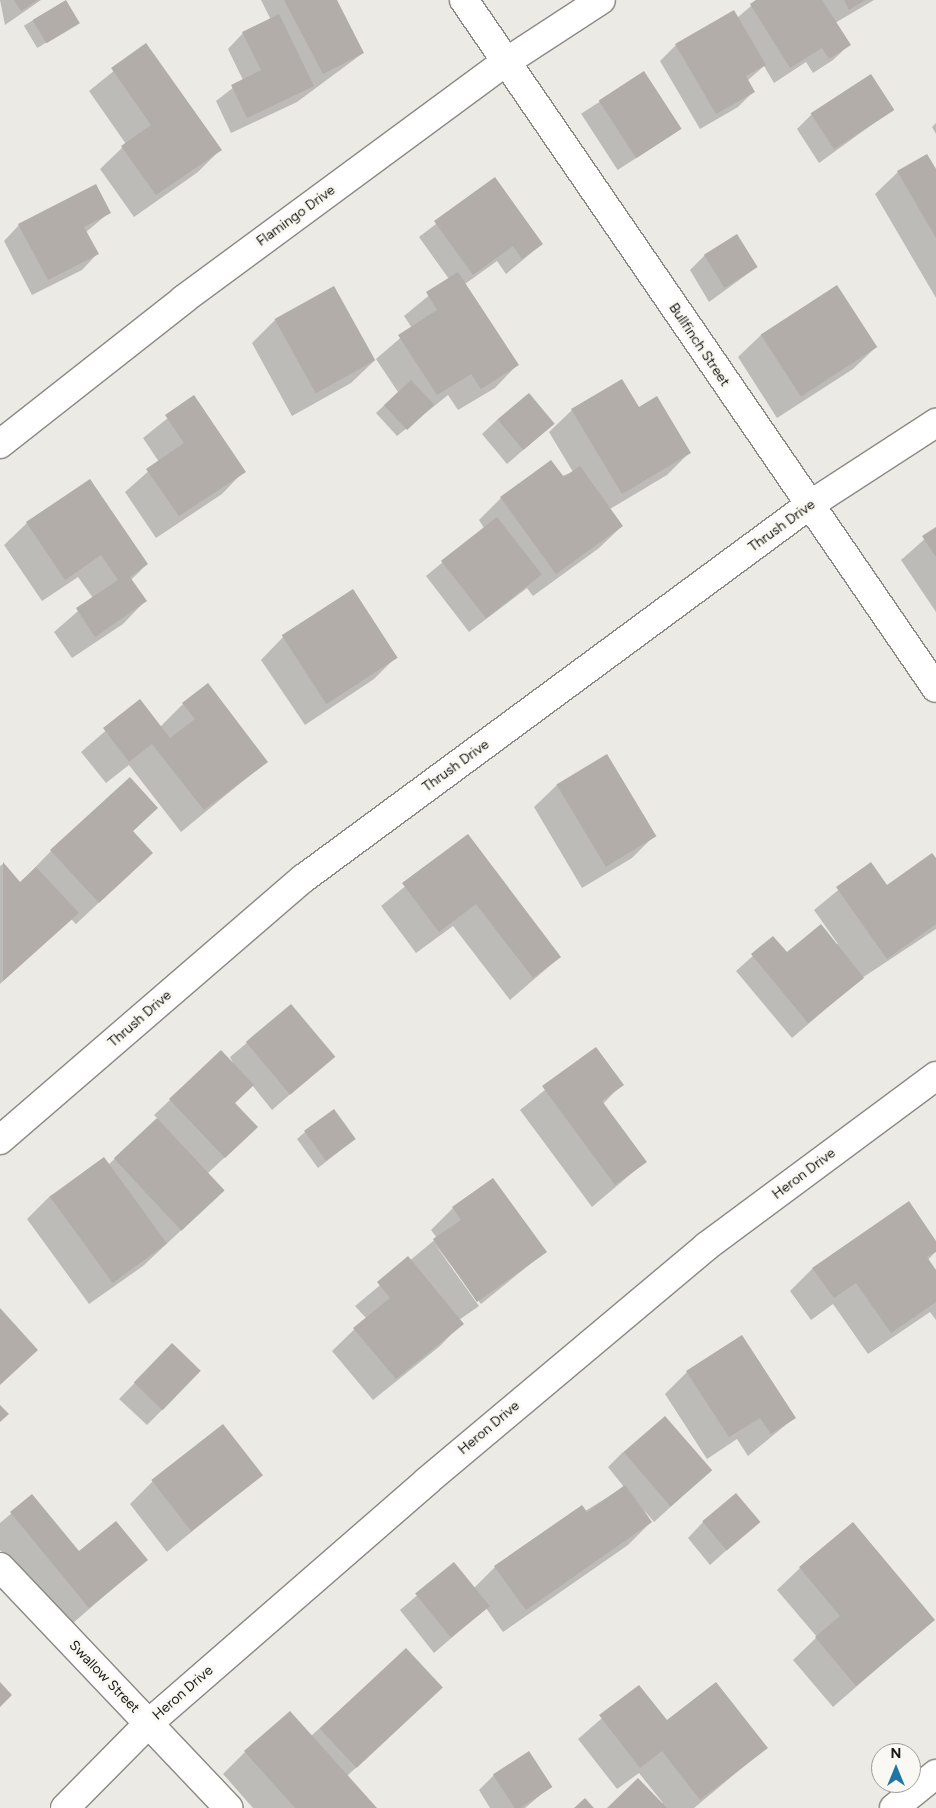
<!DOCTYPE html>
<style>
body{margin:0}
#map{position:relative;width:936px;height:1808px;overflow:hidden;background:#eceae5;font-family:Figtree,sans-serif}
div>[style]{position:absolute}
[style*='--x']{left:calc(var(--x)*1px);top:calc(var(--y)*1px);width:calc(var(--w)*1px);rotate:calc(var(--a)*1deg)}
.shadow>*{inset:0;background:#0003;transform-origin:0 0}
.building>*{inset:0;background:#b2ada9;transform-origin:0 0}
.roads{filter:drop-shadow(1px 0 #8a8984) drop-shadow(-1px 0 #8a8984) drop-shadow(0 1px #8a8984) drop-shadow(0 -1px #8a8984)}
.minor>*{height:28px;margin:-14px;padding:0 14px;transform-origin:14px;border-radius:14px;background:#fff}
span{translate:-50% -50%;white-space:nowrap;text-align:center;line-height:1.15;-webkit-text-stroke:5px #f9f8f2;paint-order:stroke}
.street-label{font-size:14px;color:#171715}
.north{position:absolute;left:871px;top:1743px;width:50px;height:50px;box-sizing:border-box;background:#f9f8f2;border:1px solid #9f9e9a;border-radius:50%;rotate:0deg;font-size:14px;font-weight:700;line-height:20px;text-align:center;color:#171715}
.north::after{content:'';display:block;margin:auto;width:18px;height:22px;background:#1f76a5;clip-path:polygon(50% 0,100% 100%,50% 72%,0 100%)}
</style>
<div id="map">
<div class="shadow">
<i style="clip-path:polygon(0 0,41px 0,5px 25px)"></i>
<i style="clip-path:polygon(261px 0,335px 0,363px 53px,297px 102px,231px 133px,216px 101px,243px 80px,228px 49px,243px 33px,271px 20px)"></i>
<i style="clip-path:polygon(758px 0,874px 0,835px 23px,849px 45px,833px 60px,813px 73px,806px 62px,774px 83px,764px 66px,747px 81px,754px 91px,738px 107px,700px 129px,660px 61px,676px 45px,734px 12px,737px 18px)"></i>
<i style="left:65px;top:1px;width:26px;height:48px;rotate:59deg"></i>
<i style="clip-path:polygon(146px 45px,220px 150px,198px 172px,134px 217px,100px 169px,126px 144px,89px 91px)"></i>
<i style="left:644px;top:73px;width:67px;height:75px;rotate:57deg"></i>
<i style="clip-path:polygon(892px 110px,819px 163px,797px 129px,812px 114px)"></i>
<i style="clip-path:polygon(936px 123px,936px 134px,932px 127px)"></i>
<i style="clip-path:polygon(898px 172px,936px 172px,936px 298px,875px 194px)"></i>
<i style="clip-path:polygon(495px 179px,542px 244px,506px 274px,497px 261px,465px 284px,517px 365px,495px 388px,458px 410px,448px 395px,397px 436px,376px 413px,398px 392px,376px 359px,412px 328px,404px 316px,449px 279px,419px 237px)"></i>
<i style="clip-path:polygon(110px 212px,86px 232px,97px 254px,82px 270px,32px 295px,4px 241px,19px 225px)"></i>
<i style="clip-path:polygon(705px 255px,757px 267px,709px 302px,690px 270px)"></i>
<i style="clip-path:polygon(837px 287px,876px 347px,853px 369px,777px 418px,738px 357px,761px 335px)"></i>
<i style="clip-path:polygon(334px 288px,374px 361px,351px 383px,292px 416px,252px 343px,275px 320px)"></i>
<i style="clip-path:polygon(621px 381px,638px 409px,690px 452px,667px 475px,610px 509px,622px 526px,599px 548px,533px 596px,527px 588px,469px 632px,426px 576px,484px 528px,479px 520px,501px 498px,573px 472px,549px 432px,572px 410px)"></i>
<i style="clip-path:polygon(194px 397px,244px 471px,222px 494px,156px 538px,125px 492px,159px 462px,143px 438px)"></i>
<i style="clip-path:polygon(498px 419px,553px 424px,507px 464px,482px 434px)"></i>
<i style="clip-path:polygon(27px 523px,147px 564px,131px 580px,145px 601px,123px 624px,72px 658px,54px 632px,93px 598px,78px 577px,42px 601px,4px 545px)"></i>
<i style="clip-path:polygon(936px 529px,936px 612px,901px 560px)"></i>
<i style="clip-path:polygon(283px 637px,396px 657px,374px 679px,305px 725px,261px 660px)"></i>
<i style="clip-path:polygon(140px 701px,160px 727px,183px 704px,266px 762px,181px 832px,129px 765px,106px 783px,81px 752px)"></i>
<i style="clip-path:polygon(557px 785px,655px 835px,632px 858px,582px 888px,534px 807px)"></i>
<i style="clip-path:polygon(156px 808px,132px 832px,152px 853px,76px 924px,71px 919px,0 984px,0 866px,3px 864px,20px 883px,51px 851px)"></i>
<i style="clip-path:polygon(467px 836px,560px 957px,510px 1000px,453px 926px,416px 953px,381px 906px)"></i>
<i style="clip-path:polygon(936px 861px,936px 929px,862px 978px,792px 1038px,736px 971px,773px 938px,786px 954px,838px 944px,814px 910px,870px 864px,886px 886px)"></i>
<i style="clip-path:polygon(291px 1006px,333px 1057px,272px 1110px,252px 1085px,234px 1103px,241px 1142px,208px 1173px,224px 1190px,143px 1266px,89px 1304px,27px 1219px,50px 1196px,108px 1165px,158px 1119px,154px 1115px,170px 1100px,234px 1065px,230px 1057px)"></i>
<i style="clip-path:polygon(596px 1049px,622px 1084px,603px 1104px,645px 1162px,592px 1207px,520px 1110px)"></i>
<i style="clip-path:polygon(305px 1132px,355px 1139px,318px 1168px,297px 1139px)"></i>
<i style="clip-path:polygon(453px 1208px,545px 1252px,481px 1304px,434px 1243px,479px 1306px,459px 1320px,462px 1323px,440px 1346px,373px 1400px,332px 1351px,366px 1318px,355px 1306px,437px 1238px,431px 1230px)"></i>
<i style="clip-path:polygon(936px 1243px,936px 1251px,928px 1260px,936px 1272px,936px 1320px,930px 1312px,868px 1354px,833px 1304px,811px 1320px,790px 1291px,813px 1268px)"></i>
<i style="clip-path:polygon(157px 1360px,162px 1410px,147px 1425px,119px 1399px)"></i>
<i style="clip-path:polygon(687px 1372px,794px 1418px,748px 1456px,737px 1439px,707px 1459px,665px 1394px)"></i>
<i style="clip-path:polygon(623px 1452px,710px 1471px,654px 1522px,644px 1510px,651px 1522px,628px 1545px,503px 1632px,486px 1608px,434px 1653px,400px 1610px,454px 1564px,474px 1588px,495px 1567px,624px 1487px,608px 1467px)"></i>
<i style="clip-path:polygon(261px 1475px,167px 1552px,130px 1504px,153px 1481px)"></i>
<i style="clip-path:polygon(32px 1496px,79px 1553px,146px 1560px,66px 1629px,0 1550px,0 1523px)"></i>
<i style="clip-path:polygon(703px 1522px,758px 1522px,710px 1565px,688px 1538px)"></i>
<i style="clip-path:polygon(800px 1568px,933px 1620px,833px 1707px,793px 1660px,817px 1637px,777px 1590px)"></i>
<i style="clip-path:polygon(406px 1650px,441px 1688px,347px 1776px,375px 1808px,253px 1808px,223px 1774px,245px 1752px,311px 1736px)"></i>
<i style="clip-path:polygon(639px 1686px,666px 1722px,766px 1748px,694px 1808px,609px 1808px,663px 1803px,639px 1773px,617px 1789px,578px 1739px)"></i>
<i style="clip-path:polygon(494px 1775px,550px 1787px,525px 1808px,490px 1808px,479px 1790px)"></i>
</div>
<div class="building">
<i style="clip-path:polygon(14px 0,38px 0,21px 11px)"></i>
<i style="left:66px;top:0;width:27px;height:39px;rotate:59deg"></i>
<i style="clip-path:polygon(284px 0,337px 0,364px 53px,323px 74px)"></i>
<i style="clip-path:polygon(756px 0,822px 0,851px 45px,829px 59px,822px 48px,790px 68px,750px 4px)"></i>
<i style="clip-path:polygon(844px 0,865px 0,849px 10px)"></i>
<i style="clip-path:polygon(734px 10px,766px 65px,746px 76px,755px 92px,716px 114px,675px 44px)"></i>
<i style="clip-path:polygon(279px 14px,314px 86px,247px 118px,231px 85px,261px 70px,242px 32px)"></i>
<i style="clip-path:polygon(146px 43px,222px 150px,156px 195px,121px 146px,151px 125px,111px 68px)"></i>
<i style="left:644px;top:71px;width:69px;height:54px;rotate:57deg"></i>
<i style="left:871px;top:74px;width:43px;height:72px;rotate:57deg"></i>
<i style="clip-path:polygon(927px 154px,936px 169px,936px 238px,897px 171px)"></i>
<i style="clip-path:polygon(495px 177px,543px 244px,522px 259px,513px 246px,473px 275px,434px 221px)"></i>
<i style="clip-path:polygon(96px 184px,111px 213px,84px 227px,99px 254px,48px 280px,18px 224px)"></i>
<i style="left:737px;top:234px;width:39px;height:39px;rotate:58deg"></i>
<i style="clip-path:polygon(458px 272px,519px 365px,481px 389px,471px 374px,437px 395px,398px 335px,437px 310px,426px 292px)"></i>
<i style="left:837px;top:285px;width:74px;height:91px;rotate:57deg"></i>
<i style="left:334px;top:286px;width:85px;height:68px;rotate:61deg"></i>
<i style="clip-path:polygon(622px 379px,639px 407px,657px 396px,691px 453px,622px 494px,571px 409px)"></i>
<i style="left:411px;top:380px;width:34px;height:37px;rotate:47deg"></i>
<i style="left:529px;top:393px;width:40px;height:41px;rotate:50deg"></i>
<i style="clip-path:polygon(194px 395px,246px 472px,179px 516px,146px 469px,184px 443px,165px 415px)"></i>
<i style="clip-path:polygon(551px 460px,564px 477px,580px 466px,623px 526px,556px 574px,500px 497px)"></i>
<i style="clip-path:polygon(90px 479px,148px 564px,130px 577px,147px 601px,95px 637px,76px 608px,118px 580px,101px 555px,65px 580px,26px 522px)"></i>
<i style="left:497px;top:517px;width:73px;height:71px;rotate:52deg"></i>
<i style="clip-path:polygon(936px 527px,936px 557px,922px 536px)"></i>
<i style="left:353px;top:589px;width:82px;height:85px;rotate:57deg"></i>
<i style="clip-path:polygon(208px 683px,268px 762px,204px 810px,152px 744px,129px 762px,103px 728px,140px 699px,170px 738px,195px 719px,182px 703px)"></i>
<i style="left:607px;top:754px;width:96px;height:59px;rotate:59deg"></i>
<i style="clip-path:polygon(130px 777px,158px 808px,133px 831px,153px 853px,99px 903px,50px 850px)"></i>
<i style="clip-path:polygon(468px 834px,561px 957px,533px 978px,476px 904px,439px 932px,402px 883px)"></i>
<i style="clip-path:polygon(932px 853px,936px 858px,936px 924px,887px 959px,836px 887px,871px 862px,887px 885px)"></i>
<i style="clip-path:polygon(3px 862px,20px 882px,36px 867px,79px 913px,3px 981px)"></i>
<i style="clip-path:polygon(821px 924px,864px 978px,808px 1023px,751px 954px,773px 936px,787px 952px)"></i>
<i style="left:291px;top:1004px;width:69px;height:59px;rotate:50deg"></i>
<i style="clip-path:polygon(596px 1047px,624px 1085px,602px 1101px,647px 1162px,615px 1185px,542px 1086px)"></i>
<i style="clip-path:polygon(221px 1050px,254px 1085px,235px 1103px,258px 1127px,225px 1158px,169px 1099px)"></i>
<i style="left:334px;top:1109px;width:37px;height:37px;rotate:54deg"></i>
<i style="left:157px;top:1118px;width:99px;height:59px;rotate:47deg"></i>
<i style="left:104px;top:1157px;width:107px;height:67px;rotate:54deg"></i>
<i style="clip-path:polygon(493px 1178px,547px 1252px,477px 1302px,433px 1239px,461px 1220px,452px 1207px)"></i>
<i style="clip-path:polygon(909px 1201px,936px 1241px,936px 1252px,927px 1257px,936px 1270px,936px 1302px,891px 1333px,856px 1283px,834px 1298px,812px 1268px)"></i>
<i style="clip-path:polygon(408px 1256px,464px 1324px,396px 1379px,353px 1328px,390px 1298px,377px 1282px)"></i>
<i style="clip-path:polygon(0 1308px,38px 1350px,0 1385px)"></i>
<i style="clip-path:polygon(742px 1335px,796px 1418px,771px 1434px,760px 1418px,729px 1437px,686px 1371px)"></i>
<i style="left:172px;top:1343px;width:40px;height:55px;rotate:44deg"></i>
<i style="clip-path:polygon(0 1405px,9px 1414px,0 1422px)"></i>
<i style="left:665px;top:1416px;width:72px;height:55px;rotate:49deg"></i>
<i style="left:223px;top:1424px;width:65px;height:91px;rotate:52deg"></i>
<i style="clip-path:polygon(625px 1485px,652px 1522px,526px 1610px,494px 1566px,582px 1505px,587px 1512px)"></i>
<i style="left:736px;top:1493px;width:38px;height:44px;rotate:50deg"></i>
<i style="clip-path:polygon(32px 1494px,79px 1551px,116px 1521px,148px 1560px,89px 1608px,10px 1512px)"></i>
<i style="clip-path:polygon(853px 1522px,935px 1620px,856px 1686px,815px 1637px,840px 1616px,799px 1567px)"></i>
<i style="left:454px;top:1562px;width:57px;height:50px;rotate:51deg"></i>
<i style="left:406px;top:1648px;width:54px;height:118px;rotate:47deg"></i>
<i style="clip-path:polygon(0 1682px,12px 1695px,0 1707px)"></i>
<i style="clip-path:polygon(716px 1682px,768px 1748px,700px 1800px,662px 1751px,640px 1768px,599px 1715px,639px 1685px,667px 1720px)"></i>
<i style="clip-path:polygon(290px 1711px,377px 1808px,295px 1808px,244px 1751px)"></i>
<i style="left:529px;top:1751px;width:43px;height:43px;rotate:57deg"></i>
<i style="clip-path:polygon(638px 1778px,667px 1808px,607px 1808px)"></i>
<i style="clip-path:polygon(585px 1798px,594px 1808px,574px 1808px)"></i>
</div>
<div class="roads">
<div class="minor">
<i style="--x:464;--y:0;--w:834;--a:55.55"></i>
<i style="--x:0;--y:444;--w:234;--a:-38.2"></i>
<i style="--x:184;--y:299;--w:400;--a:-36.4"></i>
<i style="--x:506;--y:62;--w:113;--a:-33.1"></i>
<i style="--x:0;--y:1140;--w:401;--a:-40.8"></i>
<i style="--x:304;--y:878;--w:626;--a:-36.43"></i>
<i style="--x:808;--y:506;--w:153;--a:-33"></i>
<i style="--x:0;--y:1567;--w:332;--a:46.5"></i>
<i style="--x:65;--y:1808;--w:120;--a:-45.3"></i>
<i style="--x:149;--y:1723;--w:369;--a:-41"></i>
<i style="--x:427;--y:1481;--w:366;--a:-40"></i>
<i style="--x:707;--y:1246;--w:285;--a:-36.6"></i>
<i style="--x:894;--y:1808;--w:54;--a:-39"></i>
</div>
</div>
<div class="street-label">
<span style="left:296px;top:216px;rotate:-36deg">Flamingo Drive</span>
<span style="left:699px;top:345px;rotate:56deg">Bullfinch Street</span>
<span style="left:782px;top:526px;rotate:-36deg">Thrush Drive</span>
<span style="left:456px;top:766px;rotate:-36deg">Thrush Drive</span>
<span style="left:140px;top:1019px;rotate:-41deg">Thrush Drive</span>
<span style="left:804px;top:1174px;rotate:-37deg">Heron Drive</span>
<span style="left:489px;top:1428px;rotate:-40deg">Heron Drive</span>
<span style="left:104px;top:1677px;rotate:46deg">Swallow Street</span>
<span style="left:183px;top:1693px;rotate:-41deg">Heron Drive</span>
</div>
<div class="north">N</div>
</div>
